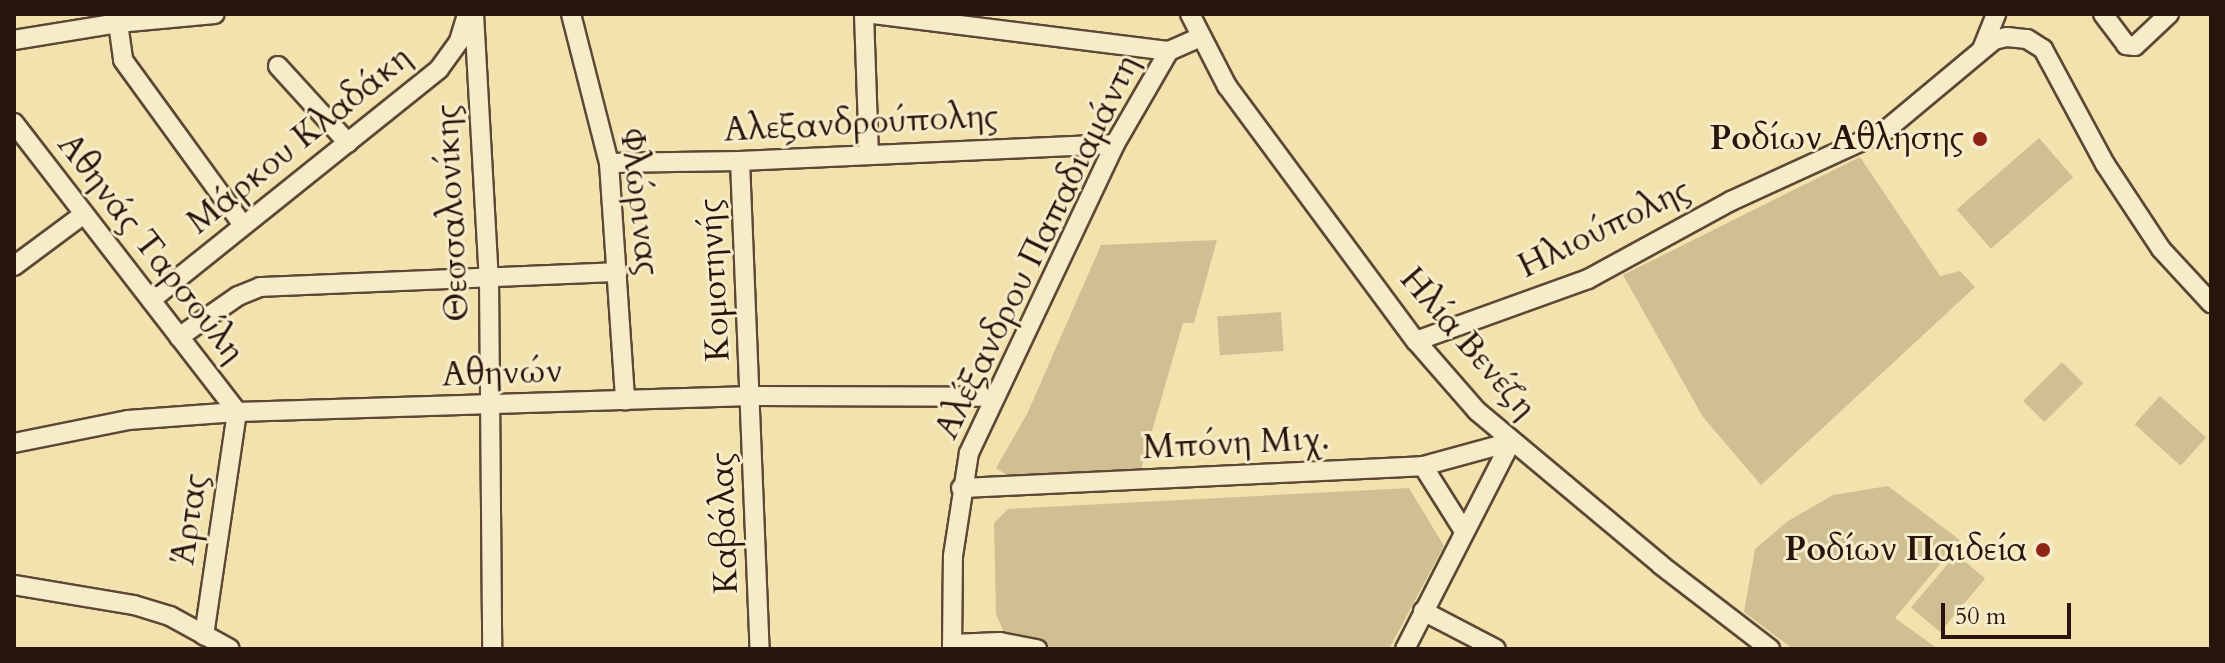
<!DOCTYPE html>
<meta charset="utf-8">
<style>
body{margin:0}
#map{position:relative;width:2225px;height:663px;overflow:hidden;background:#f2e2ae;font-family:Cardo,serif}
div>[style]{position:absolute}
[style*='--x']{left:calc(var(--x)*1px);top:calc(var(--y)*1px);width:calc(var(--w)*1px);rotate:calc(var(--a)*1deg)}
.green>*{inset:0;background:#d0bf92;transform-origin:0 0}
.roads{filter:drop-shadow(2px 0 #5c4834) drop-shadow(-2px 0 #5c4834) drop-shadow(0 2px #5c4834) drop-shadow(0 -2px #5c4834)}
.minor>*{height:18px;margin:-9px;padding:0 9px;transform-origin:9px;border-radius:9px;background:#f7ecca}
.dots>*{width:22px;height:22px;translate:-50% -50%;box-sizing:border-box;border:4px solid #f7ecca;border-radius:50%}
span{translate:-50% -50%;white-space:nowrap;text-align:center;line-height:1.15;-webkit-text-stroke:6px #f7ecca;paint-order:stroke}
.street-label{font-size:34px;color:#2a150c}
.poi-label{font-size:34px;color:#2a150c;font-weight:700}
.right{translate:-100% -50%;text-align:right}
.frame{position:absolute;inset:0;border:16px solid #2a150c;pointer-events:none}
.scale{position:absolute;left:1941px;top:603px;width:130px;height:36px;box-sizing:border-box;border:4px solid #2a150c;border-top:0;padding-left:10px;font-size:24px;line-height:28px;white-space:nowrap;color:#2a150c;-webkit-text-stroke:6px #f7ecca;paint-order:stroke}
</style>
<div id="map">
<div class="green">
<i style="left:2039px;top:138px;width:52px;height:109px;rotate:49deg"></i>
<i style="clip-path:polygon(1860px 157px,1940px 276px,1960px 271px,1975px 287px,1761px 485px,1703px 417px,1623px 275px)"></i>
<i style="clip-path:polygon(1217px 240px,1194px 323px,1183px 323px,1140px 473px,1019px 483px,996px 468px,1027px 414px,1101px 245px)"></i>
<i style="left:1281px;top:312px;width:39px;height:64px;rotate:86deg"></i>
<i style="left:2062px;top:362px;width:30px;height:55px;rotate:45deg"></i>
<i style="left:2160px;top:396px;width:62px;height:38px;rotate:42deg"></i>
<i style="clip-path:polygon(1888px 486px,1960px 540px,1895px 618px,1938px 649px,1793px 649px,1744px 612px,1755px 549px,1788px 521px,1833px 495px)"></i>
<i style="clip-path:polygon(1409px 488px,1444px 546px,1389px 649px,1048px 649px,1005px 635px,996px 614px,994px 523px,1008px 509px)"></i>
<i style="left:1956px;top:554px;width:38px;height:70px;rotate:40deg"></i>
</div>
<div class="roads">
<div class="minor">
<i style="--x:474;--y:14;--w:265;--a:86.8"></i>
<i style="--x:489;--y:279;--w:370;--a:89.5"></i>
<i style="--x:571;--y:14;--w:154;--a:75.7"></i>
<i style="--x:609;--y:163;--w:238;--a:86.1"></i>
<i style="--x:864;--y:14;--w:140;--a:88"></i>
<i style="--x:872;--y:14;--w:299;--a:7.1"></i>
<i style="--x:1190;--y:14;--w:81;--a:62.8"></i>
<i style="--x:1227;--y:86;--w:317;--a:53.5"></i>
<i style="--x:1416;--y:341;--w:93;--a:48.9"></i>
<i style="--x:1477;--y:411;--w:240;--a:39.9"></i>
<i style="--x:1661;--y:565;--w:138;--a:37.6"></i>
<i style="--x:2103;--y:14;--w:39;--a:53"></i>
<i style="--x:2126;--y:45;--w:9;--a:6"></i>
<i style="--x:2135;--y:46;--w:47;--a:-43.3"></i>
<i style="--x:118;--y:23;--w:37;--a:82"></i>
<i style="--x:123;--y:60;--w:204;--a:54"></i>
<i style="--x:14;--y:40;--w:105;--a:-9.3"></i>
<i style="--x:118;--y:23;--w:97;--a:-5.3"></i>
<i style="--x:1982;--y:49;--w:38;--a:-68"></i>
<i style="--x:278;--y:66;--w:104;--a:47.7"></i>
<i style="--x:14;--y:123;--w:365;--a:52.3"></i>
<i style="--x:237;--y:412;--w:226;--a:98.4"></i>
<i style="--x:740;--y:161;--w:488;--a:87.7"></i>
<i style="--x:609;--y:163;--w:131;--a:-0.9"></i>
<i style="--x:740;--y:161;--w:375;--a:-2.6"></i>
<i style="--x:14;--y:266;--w:87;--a:-36.6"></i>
<i style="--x:151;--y:300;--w:369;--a:-38.7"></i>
<i style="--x:439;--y:69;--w:34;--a:-54"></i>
<i style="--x:459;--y:41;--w:28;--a:-73"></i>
<i style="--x:179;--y:337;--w:72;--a:-34.8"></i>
<i style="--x:238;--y:296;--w:24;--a:-22"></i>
<i style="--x:260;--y:287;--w:358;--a:-2.4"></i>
<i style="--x:1416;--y:341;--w:183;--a:-19.8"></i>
<i style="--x:1588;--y:279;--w:163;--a:-28.6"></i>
<i style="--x:1731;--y:201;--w:170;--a:-24.6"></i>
<i style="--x:1886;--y:130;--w:141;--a:-39.8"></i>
<i style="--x:1994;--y:40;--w:13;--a:-13"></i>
<i style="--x:2007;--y:37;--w:20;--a:6"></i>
<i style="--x:2027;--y:39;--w:19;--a:32"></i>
<i style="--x:2043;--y:49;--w:131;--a:61.7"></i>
<i style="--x:2105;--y:164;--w:102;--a:56.6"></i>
<i style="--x:2161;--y:249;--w:74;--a:47.2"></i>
<i style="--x:14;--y:443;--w:116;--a:-11.4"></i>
<i style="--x:128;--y:420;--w:109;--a:-4.2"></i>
<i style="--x:237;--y:412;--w:515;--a:-1.78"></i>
<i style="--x:752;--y:396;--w:243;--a:0.2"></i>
<i style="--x:1423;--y:466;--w:77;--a:57.8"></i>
<i style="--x:961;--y:488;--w:463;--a:-2.7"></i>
<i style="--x:1423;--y:466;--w:91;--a:-15.3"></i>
<i style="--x:14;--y:585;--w:122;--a:9.5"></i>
<i style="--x:134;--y:605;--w:38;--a:17"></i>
<i style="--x:170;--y:616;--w:68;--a:28.8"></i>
<i style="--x:1423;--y:611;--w:82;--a:27.5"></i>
<i style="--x:952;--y:644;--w:48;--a:-2.4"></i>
<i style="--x:1000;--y:642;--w:38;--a:11"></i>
<i style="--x:952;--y:649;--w:93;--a:-89.4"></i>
<i style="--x:953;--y:556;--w:104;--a:-81.2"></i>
<i style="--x:969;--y:453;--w:342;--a:-64.7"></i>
<i style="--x:1115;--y:144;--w:108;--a:-59.9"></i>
<i style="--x:1169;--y:51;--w:34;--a:-24"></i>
<i style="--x:1405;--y:649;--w:233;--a:-62.9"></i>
</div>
</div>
<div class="dots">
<i style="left:1980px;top:139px;background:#8f2418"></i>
<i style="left:2043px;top:550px;background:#8f2418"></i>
</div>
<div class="street-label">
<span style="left:861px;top:123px;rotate:-3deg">Αλεξανδρούπολης</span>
<span style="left:299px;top:140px;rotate:-39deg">Μάρκου Κλαδάκη</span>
<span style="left:640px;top:202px;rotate:83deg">Φλώρινας</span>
<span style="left:452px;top:213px;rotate:-93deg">Θεσσαλονίκης</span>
<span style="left:1604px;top:228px;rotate:-26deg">Ηλιούπολης</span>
<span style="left:1037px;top:247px;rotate:-64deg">Αλέξανδρου Παπαδιαμάντη</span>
<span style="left:151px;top:248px;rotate:52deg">Αθηνάς Ταρσούλη</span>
<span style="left:714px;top:280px;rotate:-93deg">Κομοτηνής</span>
<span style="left:1468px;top:343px;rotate:49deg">Ηλία Βενέζη</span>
<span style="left:502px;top:373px;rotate:-2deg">Αθηνών</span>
<span style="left:1236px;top:443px;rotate:-3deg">Μπόνη Μιχ.</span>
<span style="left:189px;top:519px;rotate:-82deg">Άρτας</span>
<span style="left:724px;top:523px;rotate:-92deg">Καβάλας</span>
</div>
<div class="poi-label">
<span class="right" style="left:1964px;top:139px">Ροδίων Αθλησης</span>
<span class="right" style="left:2027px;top:550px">Ροδίων Παιδεία</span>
</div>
<div class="frame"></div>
<div class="scale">50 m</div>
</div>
